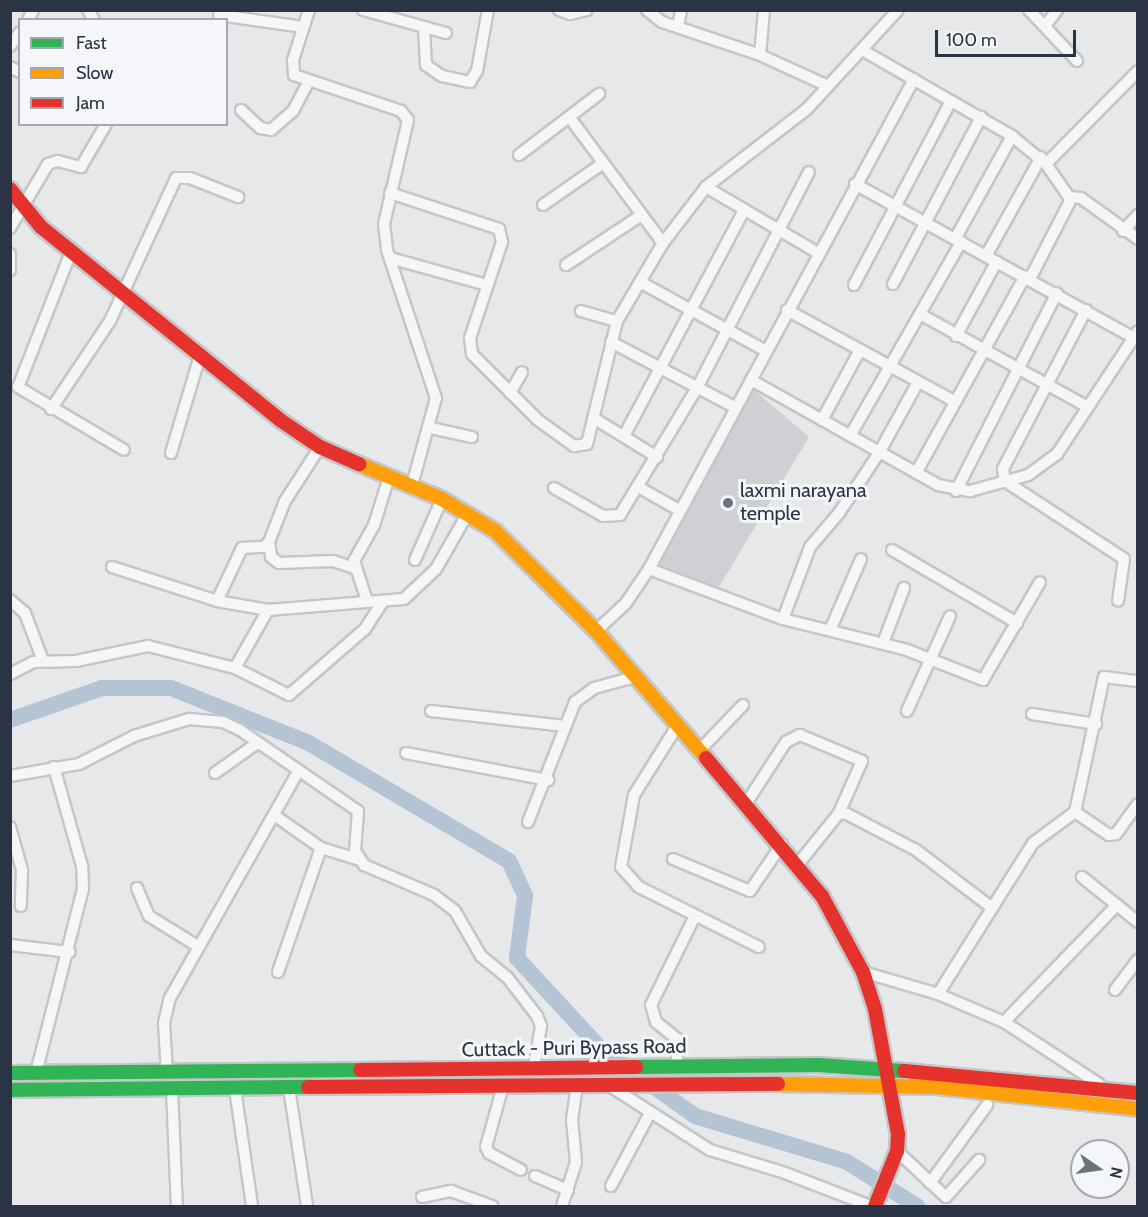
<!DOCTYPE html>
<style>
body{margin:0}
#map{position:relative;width:1148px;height:1217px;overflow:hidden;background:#e6e8ea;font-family:Cabin,sans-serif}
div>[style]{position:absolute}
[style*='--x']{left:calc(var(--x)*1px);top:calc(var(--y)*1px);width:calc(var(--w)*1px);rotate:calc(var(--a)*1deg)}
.river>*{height:16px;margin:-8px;padding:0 8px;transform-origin:8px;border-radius:8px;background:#b4c4d5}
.building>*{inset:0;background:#ced0d3}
.roads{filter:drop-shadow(2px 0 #c4c6c8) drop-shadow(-2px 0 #c4c6c8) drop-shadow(0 2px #c4c6c8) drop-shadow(0 -2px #c4c6c8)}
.street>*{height:10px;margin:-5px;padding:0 5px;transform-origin:5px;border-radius:5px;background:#f5f6f7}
.fast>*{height:14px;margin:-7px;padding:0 7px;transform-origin:7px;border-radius:7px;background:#30b455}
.slow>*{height:14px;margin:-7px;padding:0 7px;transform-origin:7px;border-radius:7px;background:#ff9f0a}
.jam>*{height:14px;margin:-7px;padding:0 7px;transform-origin:7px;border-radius:7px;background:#e5322d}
.dots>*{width:16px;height:16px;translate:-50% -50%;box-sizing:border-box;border:3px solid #f4f6f9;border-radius:50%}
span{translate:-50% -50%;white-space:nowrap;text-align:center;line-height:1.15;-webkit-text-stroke:6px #f4f6f9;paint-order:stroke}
.poi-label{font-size:20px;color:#2b3445}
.left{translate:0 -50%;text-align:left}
.street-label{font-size:20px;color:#2b3445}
.frame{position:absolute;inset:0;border:12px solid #2b3445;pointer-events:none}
.legend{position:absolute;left:18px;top:18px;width:210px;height:108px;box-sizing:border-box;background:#f4f6f9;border:2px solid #a4a8b1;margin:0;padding:8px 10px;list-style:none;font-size:18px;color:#2b3445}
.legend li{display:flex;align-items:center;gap:12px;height:30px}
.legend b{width:30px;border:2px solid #a4a8b1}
.north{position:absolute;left:1070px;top:1139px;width:60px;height:60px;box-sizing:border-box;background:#f4f6f9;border:2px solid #a4a8b1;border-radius:50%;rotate:103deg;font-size:16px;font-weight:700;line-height:24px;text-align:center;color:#2b3445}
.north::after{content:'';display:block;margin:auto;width:21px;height:27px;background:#6c737f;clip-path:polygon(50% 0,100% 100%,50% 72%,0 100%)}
.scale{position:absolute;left:935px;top:30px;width:141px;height:27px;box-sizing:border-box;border:3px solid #2b3445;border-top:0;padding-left:8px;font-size:18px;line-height:21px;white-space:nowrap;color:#2b3445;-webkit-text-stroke:4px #f4f6f9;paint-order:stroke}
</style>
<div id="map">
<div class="river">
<i style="--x:10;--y:720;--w:97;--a:-19.2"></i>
<i style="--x:102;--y:688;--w:69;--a:0"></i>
<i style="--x:171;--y:688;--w:146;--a:21.7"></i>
<i style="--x:307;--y:742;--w:234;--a:30.5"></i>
<i style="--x:509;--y:861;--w:38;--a:65"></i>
<i style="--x:525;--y:896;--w:63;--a:97.4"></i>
<i style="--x:517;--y:958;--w:122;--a:47.3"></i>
<i style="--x:600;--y:1048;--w:117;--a:35.6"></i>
<i style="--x:695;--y:1116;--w:159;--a:16.8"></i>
<i style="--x:847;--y:1162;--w:83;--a:32.2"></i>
</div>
<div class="building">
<i style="clip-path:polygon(754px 390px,809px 437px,719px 587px,660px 565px)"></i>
</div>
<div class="roads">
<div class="street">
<i style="--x:88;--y:10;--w:12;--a:59"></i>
<i style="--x:309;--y:10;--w:52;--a:107.7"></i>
<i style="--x:293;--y:60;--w:15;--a:86"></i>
<i style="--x:294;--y:75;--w:113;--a:18.6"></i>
<i style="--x:401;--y:111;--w:11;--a:52"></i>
<i style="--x:408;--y:120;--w:107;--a:103"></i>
<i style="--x:384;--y:224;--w:26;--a:83"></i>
<i style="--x:387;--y:250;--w:156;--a:71.7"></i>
<i style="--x:436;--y:398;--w:90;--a:105.4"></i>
<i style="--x:363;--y:10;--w:86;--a:15.5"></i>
<i style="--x:559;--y:10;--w:12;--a:20"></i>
<i style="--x:570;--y:14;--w:17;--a:-13"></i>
<i style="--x:647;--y:10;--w:19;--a:39"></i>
<i style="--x:662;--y:22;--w:103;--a:18.6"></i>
<i style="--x:760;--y:55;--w:75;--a:24.5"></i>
<i style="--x:1029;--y:10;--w:70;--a:46.7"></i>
<i style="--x:219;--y:15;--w:85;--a:8.1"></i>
<i style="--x:28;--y:20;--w:11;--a:-63"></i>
<i style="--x:1045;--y:26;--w:20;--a:-53"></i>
<i style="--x:424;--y:27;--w:38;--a:87"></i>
<i style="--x:426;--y:65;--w:19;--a:35"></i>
<i style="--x:442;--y:76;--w:29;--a:12"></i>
<i style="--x:470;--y:82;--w:13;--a:-58"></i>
<i style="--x:477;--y:71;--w:62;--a:-79.8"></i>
<i style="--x:678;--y:27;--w:17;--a:-80"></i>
<i style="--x:10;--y:46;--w:17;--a:-54"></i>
<i style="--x:862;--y:50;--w:173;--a:29.8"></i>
<i style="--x:1012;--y:136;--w:44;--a:39.5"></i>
<i style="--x:1046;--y:164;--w:40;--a:55.1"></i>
<i style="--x:1069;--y:197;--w:6;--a:90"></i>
<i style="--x:1069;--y:203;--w:85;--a:117.2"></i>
<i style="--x:760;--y:55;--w:45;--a:-84.9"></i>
<i style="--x:10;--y:67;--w:11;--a:27"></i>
<i style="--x:241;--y:110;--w:26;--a:43"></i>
<i style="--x:260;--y:128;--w:11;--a:10"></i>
<i style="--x:271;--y:130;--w:29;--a:-41"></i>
<i style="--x:293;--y:111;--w:32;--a:-62"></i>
<i style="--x:570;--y:118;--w:156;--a:53.4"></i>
<i style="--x:519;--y:155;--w:101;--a:-37.3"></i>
<i style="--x:1046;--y:164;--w:131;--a:-45.3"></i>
<i style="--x:855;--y:184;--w:316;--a:28.9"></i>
<i style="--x:706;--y:187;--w:130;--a:30.5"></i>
<i style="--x:390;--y:193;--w:115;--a:18.3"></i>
<i style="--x:499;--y:229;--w:13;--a:77"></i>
<i style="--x:502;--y:242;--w:101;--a:108.4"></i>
<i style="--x:470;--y:338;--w:16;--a:83"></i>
<i style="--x:472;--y:354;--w:93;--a:45"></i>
<i style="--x:538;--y:420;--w:44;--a:35.8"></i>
<i style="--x:574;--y:446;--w:13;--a:-9"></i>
<i style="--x:587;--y:444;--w:127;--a:-76.3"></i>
<i style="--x:617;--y:321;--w:91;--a:-59.5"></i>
<i style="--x:663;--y:243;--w:71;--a:-52.5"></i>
<i style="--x:706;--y:187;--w:128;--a:-37.7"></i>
<i style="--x:807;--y:109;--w:134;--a:-47.4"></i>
<i style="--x:1069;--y:197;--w:12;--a:5"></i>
<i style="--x:1081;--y:198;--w:70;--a:35.7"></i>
<i style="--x:543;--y:205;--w:72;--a:-34.8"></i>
<i style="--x:10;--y:228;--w:74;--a:-59.3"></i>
<i style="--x:48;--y:164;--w:10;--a:-17"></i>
<i style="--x:58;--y:161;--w:24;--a:15"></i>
<i style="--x:81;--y:167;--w:50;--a:-59.8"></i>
<i style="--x:1123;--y:231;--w:22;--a:-47"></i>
<i style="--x:955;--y:239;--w:118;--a:-61"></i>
<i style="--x:71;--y:252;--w:145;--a:111.4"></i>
<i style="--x:18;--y:387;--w:123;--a:30.7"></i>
<i style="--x:10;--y:254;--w:16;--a:90"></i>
<i style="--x:986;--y:256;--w:113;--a:-60.9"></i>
<i style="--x:390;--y:258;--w:101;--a:15.6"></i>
<i style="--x:566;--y:265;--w:89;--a:-33.5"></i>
<i style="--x:640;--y:282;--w:144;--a:28.7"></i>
<i style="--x:893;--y:284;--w:189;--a:-62.2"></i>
<i style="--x:854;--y:285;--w:208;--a:-62.2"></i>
<i style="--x:787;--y:310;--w:192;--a:28.6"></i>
<i style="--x:1086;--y:310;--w:179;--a:117.6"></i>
<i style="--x:1003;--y:469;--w:12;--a:81"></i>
<i style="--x:1005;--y:481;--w:142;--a:33.2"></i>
<i style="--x:1124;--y:559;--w:42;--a:98.1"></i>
<i style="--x:581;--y:311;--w:37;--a:16"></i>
<i style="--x:920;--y:314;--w:192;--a:29"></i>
<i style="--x:956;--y:336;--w:85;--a:-61.3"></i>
<i style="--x:611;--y:342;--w:141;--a:27.8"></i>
<i style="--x:751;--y:380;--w:214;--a:29.3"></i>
<i style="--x:938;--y:485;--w:33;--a:11"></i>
<i style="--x:970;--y:491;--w:60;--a:-15.4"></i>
<i style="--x:1028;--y:475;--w:36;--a:-36"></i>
<i style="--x:1057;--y:454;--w:147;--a:-56.6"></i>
<i style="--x:510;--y:393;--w:24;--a:-60"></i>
<i style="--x:51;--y:409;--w:106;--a:-56.2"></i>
<i style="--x:110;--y:321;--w:157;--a:-65.2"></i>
<i style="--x:176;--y:178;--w:14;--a:0"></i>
<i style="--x:190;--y:178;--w:52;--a:21.6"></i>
<i style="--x:595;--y:419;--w:73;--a:31.5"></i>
<i style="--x:822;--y:420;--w:80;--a:-61.5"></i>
<i style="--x:431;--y:428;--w:42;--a:12.4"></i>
<i style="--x:624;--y:436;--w:256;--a:-62"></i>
<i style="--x:850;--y:436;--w:224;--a:-60.2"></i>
<i style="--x:171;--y:453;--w:101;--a:-73.4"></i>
<i style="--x:916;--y:473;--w:225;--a:-61"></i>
<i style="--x:554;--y:488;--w:56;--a:29.7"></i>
<i style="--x:603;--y:516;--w:17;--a:-3"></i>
<i style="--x:620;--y:515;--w:149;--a:-58.8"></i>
<i style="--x:697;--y:388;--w:243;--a:-62.6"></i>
<i style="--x:640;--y:488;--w:45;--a:29.4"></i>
<i style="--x:956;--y:491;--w:222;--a:-63"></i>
<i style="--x:269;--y:542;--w:15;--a:82"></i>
<i style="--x:271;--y:557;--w:10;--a:37"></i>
<i style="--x:279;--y:563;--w:54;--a:-2.1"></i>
<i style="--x:333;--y:561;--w:22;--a:18"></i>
<i style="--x:892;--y:550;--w:145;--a:30.3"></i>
<i style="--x:415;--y:560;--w:67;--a:-66.1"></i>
<i style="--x:112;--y:567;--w:110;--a:17.9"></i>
<i style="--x:217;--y:601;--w:52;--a:10"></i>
<i style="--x:268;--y:610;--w:136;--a:-4.6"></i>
<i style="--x:404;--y:599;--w:44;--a:-43.2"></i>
<i style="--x:436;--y:569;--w:64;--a:-60.3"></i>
<i style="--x:649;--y:569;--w:143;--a:20.5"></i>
<i style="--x:783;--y:619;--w:128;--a:14"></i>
<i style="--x:907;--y:650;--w:82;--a:21.5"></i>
<i style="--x:983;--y:680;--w:113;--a:-59.8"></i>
<i style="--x:10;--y:600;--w:20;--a:41"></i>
<i style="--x:25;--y:613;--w:51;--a:69.4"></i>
<i style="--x:217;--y:601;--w:59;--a:-64.7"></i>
<i style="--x:242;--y:548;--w:22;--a:-3"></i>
<i style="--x:264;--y:547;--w:7;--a:-45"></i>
<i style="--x:269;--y:542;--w:44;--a:-68.7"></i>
<i style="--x:285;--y:501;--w:64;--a:-57.1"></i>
<i style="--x:367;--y:601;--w:42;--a:-108"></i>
<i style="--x:354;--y:561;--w:41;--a:-60.9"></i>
<i style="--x:374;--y:525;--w:50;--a:-72.6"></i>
<i style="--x:783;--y:619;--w:77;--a:-69.4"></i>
<i style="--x:810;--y:547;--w:45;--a:-49.5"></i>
<i style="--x:839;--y:513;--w:72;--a:-56.3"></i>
<i style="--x:879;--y:453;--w:81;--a:-61.2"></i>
<i style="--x:831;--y:628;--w:75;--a:-66.5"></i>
<i style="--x:596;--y:631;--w:41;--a:-43"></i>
<i style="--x:626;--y:603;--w:41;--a:-55.9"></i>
<i style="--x:649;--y:569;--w:557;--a:-61.59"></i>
<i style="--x:883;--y:643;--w:59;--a:-69.1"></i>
<i style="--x:235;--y:668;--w:67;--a:-60.4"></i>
<i style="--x:10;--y:674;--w:27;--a:-27"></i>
<i style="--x:34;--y:662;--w:42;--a:-1.4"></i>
<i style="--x:76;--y:661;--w:74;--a:-11.8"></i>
<i style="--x:148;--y:646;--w:90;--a:14.2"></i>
<i style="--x:235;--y:668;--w:60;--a:26.6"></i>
<i style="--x:289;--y:695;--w:101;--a:-41"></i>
<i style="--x:365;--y:629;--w:33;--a:-57"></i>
<i style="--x:431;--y:711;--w:135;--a:6.4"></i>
<i style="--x:907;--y:711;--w:104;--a:-65.6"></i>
<i style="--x:1032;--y:714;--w:65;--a:8.9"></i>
<i style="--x:676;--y:728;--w:79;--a:122.1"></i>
<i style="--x:634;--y:795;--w:73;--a:100.2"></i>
<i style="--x:621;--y:867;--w:27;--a:48"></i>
<i style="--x:639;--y:887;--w:134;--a:26.6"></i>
<i style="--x:698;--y:752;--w:65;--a:-46.2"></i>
<i style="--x:406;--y:753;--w:145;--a:10.8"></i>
<i style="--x:215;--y:773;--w:50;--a:-35.3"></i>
<i style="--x:10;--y:776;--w:70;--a:-9.9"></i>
<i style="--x:79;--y:764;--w:62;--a:-27"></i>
<i style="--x:134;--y:736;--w:58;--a:-17.2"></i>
<i style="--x:189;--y:719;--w:34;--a:5"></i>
<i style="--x:223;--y:722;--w:19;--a:25"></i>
<i style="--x:240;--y:730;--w:143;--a:34.5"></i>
<i style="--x:358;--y:811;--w:40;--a:94.3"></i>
<i style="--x:355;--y:851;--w:17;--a:57"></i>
<i style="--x:364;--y:865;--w:76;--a:23.2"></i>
<i style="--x:434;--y:895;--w:26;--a:37"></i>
<i style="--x:455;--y:911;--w:52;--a:60"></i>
<i style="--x:481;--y:956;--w:33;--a:39"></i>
<i style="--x:507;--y:977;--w:49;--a:52.4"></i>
<i style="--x:537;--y:1016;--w:11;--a:68"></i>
<i style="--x:541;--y:1026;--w:42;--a:99.7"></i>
<i style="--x:747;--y:802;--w:72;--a:-57"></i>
<i style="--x:786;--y:742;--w:16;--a:-27"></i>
<i style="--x:800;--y:735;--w:67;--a:22.8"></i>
<i style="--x:862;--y:761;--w:57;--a:113.9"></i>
<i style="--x:1075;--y:812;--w:41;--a:34.1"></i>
<i style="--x:1109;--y:835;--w:7;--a:-8"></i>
<i style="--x:1116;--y:834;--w:37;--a:-54"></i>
<i style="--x:274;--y:815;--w:57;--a:35.1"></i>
<i style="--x:321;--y:848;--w:39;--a:17"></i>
<i style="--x:528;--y:822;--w:129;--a:-68.6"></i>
<i style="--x:575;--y:702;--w:24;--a:-36"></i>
<i style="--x:594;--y:688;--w:38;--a:-15"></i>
<i style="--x:10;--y:827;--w:45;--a:74.4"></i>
<i style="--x:22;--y:870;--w:36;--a:92"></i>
<i style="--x:673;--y:859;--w:83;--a:22.6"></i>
<i style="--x:750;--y:891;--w:57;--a:-55.8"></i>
<i style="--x:799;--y:863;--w:64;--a:-51.3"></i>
<i style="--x:839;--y:813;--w:8;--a:7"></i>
<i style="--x:847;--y:814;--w:78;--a:27.6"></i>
<i style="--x:916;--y:850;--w:96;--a:37.3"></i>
<i style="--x:1082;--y:877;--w:72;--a:38.8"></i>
<i style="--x:137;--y:888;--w:30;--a:67"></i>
<i style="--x:149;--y:916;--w:55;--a:31.7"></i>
<i style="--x:10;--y:945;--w:60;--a:6.7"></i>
<i style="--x:278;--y:972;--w:131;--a:-70.9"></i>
<i style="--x:863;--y:972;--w:78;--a:16.3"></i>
<i style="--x:938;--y:994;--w:72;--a:23"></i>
<i style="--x:1004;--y:1022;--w:113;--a:33.1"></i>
<i style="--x:1115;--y:990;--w:38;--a:-53"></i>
<i style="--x:938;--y:994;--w:178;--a:-57.8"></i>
<i style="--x:1033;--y:843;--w:52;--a:-36.4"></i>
<i style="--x:1075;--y:812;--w:138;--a:-77.9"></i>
<i style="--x:1104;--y:677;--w:34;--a:7"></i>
<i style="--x:1004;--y:1022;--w:163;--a:-46"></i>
<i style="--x:677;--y:1065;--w:26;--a:-90"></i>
<i style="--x:677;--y:1039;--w:27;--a:-141"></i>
<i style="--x:656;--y:1022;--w:18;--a:-106"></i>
<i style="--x:651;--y:1005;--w:99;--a:-63.7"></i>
<i style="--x:36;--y:1073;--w:190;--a:-75.7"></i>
<i style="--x:83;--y:889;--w:23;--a:-92"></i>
<i style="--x:82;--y:866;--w:103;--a:-105.8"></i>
<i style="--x:167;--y:1073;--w:50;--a:-93.4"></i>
<i style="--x:164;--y:1023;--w:26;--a:-77"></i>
<i style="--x:170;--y:998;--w:260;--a:-60.5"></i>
<i style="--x:503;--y:1086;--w:63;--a:105.6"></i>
<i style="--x:486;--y:1147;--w:7;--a:63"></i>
<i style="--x:489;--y:1153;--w:36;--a:28"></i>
<i style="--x:289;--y:1088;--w:119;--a:81.3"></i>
<i style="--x:613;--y:1088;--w:115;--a:32.6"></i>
<i style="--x:710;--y:1150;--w:78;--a:17"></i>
<i style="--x:785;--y:1173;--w:91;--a:21.2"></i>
<i style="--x:172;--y:1089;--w:117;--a:87.6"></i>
<i style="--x:235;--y:1089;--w:118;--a:81.7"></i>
<i style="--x:897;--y:1151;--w:67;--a:43.2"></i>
<i style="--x:946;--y:1197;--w:50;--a:-48.3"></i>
<i style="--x:535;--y:1176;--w:36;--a:23"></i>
<i style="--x:930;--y:1183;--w:97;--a:-53.8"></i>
<i style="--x:611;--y:1186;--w:83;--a:-61.9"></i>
<i style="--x:422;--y:1197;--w:30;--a:-12"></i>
<i style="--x:451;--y:1191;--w:44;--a:20.1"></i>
<i style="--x:562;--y:1206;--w:46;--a:-72.3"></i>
<i style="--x:576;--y:1162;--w:42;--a:-95.4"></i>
<i style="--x:572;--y:1120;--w:37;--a:-82"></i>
</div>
<div class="fast">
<i style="--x:636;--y:1067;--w:182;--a:-0.6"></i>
<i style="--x:818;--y:1065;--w:86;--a:4"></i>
<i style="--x:10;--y:1073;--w:350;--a:-0.5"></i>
<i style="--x:10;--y:1090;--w:298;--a:-0.6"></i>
</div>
<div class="slow">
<i style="--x:359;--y:464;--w:90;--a:22.9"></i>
<i style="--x:442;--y:499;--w:62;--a:31.1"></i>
<i style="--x:495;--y:531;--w:142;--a:44.7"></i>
<i style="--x:596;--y:631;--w:168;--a:49.1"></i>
<i style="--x:778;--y:1084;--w:159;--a:1.1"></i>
<i style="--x:937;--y:1087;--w:202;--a:6.2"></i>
</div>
<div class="jam">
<i style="--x:10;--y:189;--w:49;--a:50.8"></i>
<i style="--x:41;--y:227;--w:307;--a:38.9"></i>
<i style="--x:280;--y:420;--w:48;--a:34"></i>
<i style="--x:320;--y:447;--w:43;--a:23.6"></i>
<i style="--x:706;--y:758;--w:180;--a:50"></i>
<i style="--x:822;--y:896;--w:86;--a:61.7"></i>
<i style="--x:863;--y:972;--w:39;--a:72"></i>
<i style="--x:875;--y:1009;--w:127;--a:79.6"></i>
<i style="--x:898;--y:1134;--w:17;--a:93"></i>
<i style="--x:897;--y:1151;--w:59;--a:111.8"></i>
<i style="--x:360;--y:1070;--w:276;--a:-0.6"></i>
<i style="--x:904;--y:1071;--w:235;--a:5.4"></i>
<i style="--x:308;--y:1087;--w:470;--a:-0.4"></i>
</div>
</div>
<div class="dots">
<i style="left:728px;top:503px;background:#6c737f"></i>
</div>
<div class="poi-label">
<span class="left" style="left:740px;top:502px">laxmi narayana<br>temple</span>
</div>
<div class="street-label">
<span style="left:574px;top:1048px;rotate:-1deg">Cuttack - Puri Bypass Road</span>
</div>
<div class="frame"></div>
<ul class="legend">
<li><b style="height:8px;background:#30b455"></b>Fast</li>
<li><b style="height:8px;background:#ff9f0a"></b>Slow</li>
<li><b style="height:8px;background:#e5322d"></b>Jam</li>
</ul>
<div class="north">N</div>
<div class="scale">100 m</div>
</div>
